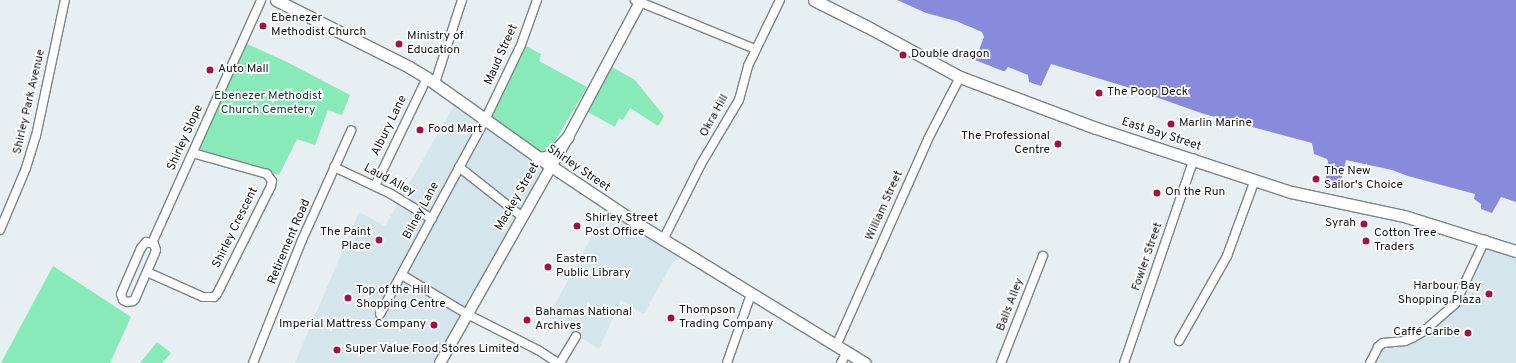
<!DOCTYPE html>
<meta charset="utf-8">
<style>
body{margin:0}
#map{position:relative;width:1516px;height:363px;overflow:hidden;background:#e7eff2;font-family:Overpass,sans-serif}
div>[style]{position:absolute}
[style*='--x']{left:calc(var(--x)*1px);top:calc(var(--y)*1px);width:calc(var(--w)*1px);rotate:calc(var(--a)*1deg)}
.built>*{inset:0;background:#d4e5eb}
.green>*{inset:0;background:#88eab8}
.water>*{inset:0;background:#888bdc}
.roads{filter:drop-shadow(1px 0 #7c8487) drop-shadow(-1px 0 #7c8487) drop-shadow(0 1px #7c8487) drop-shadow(0 -1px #7c8487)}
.minor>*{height:8px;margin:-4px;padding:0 4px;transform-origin:4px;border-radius:4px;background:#fff}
.major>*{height:10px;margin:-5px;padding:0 5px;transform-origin:5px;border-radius:5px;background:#fff}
.highway>*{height:11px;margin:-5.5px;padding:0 5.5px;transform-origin:5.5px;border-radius:5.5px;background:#fff}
.dots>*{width:11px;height:11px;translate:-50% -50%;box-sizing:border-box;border:2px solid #fff;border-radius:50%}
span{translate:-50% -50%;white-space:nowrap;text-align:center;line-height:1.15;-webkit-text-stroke:3.5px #fff;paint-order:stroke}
.poi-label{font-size:12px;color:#121516}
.left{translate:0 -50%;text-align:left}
.right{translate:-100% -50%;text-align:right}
.street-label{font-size:12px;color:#121516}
.park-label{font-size:12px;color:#143f2b}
</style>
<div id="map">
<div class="built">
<i style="clip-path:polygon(456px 102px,543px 168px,433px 363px,295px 363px,359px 212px,385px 226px)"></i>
<i style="clip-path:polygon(605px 212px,680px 257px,672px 263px,644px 314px,621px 300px,599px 349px,548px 317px)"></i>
<i style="clip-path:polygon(1486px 246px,1516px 256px,1516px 363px,1374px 363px,1380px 350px,1389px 346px,1405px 345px,1416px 341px,1458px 305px)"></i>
</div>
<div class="green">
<i style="clip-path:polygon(245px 43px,287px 62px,350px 95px,342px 115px,328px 110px,315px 145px,297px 139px,279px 175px,197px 151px)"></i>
<i style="clip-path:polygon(526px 46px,541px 54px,539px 61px,587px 87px,551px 148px,538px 153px,489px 118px)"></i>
<i style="clip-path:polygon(610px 66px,635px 80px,664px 116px,658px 126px,630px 108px,623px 120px,619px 118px,615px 127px,586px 111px)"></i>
<i style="clip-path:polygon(53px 266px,131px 317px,110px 363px,1px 363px)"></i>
<i style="clip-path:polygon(157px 342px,171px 353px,162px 363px,140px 363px)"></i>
</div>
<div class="water">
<i style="clip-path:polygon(897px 0,1516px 0,1516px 202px,1501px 197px,1492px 213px,1481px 209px,1481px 204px,1474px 199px,1475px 194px,1408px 176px,1392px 170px,1346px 160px,1339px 189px,1325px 184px,1328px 161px,1327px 159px,1314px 154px,1312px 143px,1204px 114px,1130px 88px,1051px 64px,1041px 86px,1029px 82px,1028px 75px,1008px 67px,1005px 71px,1003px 71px,975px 60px,984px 37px,982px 32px,956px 21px,926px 13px)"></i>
</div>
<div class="roads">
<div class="minor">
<i style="--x:635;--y:0;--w:130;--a:22.2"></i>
<i style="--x:435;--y:83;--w:87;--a:-72"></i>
<i style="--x:334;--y:167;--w:63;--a:25.3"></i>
<i style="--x:391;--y:194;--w:48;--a:31.4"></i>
<i style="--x:459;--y:167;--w:79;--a:38.3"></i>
<i style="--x:375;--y:186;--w:120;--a:-64.3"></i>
<i style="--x:0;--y:230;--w:67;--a:-67.2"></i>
<i style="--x:26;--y:168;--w:34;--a:-73"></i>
<i style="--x:36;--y:136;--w:139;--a:-78"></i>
<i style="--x:663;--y:240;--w:85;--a:-63.4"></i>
<i style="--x:701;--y:164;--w:74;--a:-59.3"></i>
<i style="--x:739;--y:100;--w:35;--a:-75"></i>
<i style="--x:748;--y:66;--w:73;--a:-64.1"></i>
<i style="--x:146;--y:242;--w:8;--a:14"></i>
<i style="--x:154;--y:244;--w:6;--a:72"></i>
<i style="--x:156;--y:250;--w:3;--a:108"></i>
<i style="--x:155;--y:253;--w:50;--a:113.5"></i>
<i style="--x:135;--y:299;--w:3;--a:135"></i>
<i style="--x:133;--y:301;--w:6;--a:171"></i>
<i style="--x:127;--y:302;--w:4;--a:-153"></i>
<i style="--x:123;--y:300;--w:6;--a:-108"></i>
<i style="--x:121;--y:294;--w:50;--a:-66.5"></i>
<i style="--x:141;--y:248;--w:8;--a:-50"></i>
<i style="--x:152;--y:243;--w:266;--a:-65.8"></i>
<i style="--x:147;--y:272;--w:61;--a:24.1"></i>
<i style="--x:203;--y:297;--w:11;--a:0"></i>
<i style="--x:214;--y:297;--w:4;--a:-45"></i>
<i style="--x:217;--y:294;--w:121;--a:-63.4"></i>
<i style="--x:271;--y:186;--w:5;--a:-79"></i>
<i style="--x:272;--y:181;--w:9;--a:-126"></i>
<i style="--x:267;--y:174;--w:77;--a:-164.2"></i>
<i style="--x:402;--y:275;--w:76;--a:31"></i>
<i style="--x:467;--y:314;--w:80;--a:26.9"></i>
<i style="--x:538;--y:350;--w:24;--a:33"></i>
<i style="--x:380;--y:314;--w:221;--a:-61.6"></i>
<i style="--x:485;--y:120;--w:83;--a:-64.4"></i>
<i style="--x:521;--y:45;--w:48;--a:-70.4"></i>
<i style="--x:1179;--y:341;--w:98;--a:-60.5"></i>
<i style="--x:1227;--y:256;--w:81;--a:-69.8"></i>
<i style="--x:836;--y:346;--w:227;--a:-66"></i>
<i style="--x:928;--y:139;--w:70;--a:-62.7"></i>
<i style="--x:253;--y:363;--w:132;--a:-68.3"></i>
<i style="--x:302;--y:240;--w:120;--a:-65.8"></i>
<i style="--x:560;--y:363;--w:31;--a:-59"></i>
<i style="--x:727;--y:363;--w:73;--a:-70.8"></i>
<i style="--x:841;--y:363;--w:13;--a:-61"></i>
<i style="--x:1001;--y:363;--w:115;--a:-68.6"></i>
<i style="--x:1124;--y:363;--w:216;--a:-71.1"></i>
<i style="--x:1370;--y:363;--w:18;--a:-63"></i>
<i style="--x:1378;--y:347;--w:6;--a:-39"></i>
<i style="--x:1383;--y:343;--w:22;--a:-5"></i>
<i style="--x:1405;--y:341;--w:8;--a:-23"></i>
<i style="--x:1412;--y:338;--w:14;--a:-30"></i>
<i style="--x:1424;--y:331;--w:41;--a:-41.1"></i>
<i style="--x:1455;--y:304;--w:71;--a:-64.9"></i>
</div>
<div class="major">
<i style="--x:440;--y:363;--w:260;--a:-60.5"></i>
<i style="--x:568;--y:137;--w:155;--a:-61.9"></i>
</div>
<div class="highway">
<i style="--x:276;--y:0;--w:149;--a:26.7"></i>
<i style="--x:409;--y:67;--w:21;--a:31"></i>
<i style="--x:427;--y:78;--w:138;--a:35.5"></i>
<i style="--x:539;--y:158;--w:119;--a:33.7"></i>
<i style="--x:638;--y:224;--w:266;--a:31.5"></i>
<i style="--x:814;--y:0;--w:58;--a:26.6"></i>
<i style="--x:866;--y:26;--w:107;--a:28.5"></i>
<i style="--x:960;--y:77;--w:145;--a:20.6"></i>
<i style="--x:1096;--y:128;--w:205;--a:18.2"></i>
<i style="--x:1291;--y:192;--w:116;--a:12"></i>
<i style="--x:1404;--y:216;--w:117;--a:17.4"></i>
<i style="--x:539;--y:158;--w:11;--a:-10"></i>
<i style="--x:550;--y:156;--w:26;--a:-47"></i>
</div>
</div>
<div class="dots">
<i style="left:263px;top:26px;background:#a60f41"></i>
<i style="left:399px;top:44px;background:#a60f41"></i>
<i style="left:903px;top:55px;background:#a60f41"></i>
<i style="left:210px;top:70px;background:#a60f41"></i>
<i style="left:1099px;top:93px;background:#a60f41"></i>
<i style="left:1171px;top:124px;background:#a60f41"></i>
<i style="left:420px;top:130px;background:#a60f41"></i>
<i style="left:1058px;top:144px;background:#a60f41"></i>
<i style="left:1316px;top:179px;background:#a60f41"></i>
<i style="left:1157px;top:193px;background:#a60f41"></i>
<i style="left:1364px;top:224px;background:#a60f41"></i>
<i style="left:577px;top:226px;background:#a60f41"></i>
<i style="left:379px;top:240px;background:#a60f41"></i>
<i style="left:1366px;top:241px;background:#a60f41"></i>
<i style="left:548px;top:267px;background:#a60f41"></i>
<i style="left:1489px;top:294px;background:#a60f41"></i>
<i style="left:348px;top:298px;background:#a60f41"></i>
<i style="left:671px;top:318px;background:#a60f41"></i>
<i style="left:527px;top:320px;background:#a60f41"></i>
<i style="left:434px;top:325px;background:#a60f41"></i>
<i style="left:1468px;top:333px;background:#a60f41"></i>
<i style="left:337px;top:350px;background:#a60f41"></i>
</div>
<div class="poi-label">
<span class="left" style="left:271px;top:26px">Ebenezer<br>Methodist Church</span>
<span class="left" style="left:407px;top:44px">Ministry of<br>Education</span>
<span class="left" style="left:911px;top:55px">Double dragon</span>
<span class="left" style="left:218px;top:70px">Auto Mall</span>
<span class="left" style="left:1107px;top:93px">The Poop Deck</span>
<span class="left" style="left:1179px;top:124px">Marlin Marine</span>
<span class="left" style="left:428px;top:130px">Food Mart</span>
<span class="right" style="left:1050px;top:144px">The Professional<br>Centre</span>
<span class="left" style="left:1324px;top:179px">The New<br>Sailor's Choice</span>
<span class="left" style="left:1165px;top:193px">On the Run</span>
<span class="left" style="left:585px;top:226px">Shirley Street<br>Post Office</span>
<span class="right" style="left:1356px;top:224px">Syrah</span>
<span class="right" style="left:371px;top:240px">The Paint<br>Place</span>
<span class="left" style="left:1374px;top:241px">Cotton Tree<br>Traders</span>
<span class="left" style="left:556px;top:267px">Eastern<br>Public Library</span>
<span class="right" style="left:1481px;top:294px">Harbour Bay<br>Shopping Plaza</span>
<span class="left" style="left:356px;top:298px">Top of the Hill<br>Shopping Centre</span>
<span class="left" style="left:679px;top:318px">Thompson<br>Trading Company</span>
<span class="left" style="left:535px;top:320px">Bahamas National<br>Archives</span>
<span class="right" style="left:426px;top:325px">Imperial Mattress Company</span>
<span class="right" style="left:1460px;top:333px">Caffé Caribe</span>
<span class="left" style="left:345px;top:350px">Super Value Food Stores Limited</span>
</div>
<div class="street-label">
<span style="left:502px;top:55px;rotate:-66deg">Maud Street</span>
<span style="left:30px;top:102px;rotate:-77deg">Shirley Park Avenue</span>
<span style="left:715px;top:116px;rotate:-61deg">Okra Hill</span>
<span style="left:390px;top:126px;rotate:-64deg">Albury Lane</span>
<span style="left:1161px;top:135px;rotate:18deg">East Bay Street</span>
<span style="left:186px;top:138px;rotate:-66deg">Shirley Slope</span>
<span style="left:578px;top:169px;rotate:34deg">Shirley Street</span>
<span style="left:389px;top:181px;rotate:28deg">Laud Alley</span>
<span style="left:518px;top:197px;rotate:-60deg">Mackey Street</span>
<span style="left:885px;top:206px;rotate:-66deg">William Street</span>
<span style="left:422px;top:211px;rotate:-62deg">Bilney Lane</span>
<span style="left:236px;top:228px;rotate:-64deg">Shirley Crescent</span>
<span style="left:290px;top:242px;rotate:-67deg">Retirement Road</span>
<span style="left:1148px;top:257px;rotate:-71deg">Fowler Street</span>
<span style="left:1011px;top:305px;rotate:-69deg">Balls Alley</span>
</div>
<div class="park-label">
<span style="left:268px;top:104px">Ebenezer Methodist<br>Church Cemetery</span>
</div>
</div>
